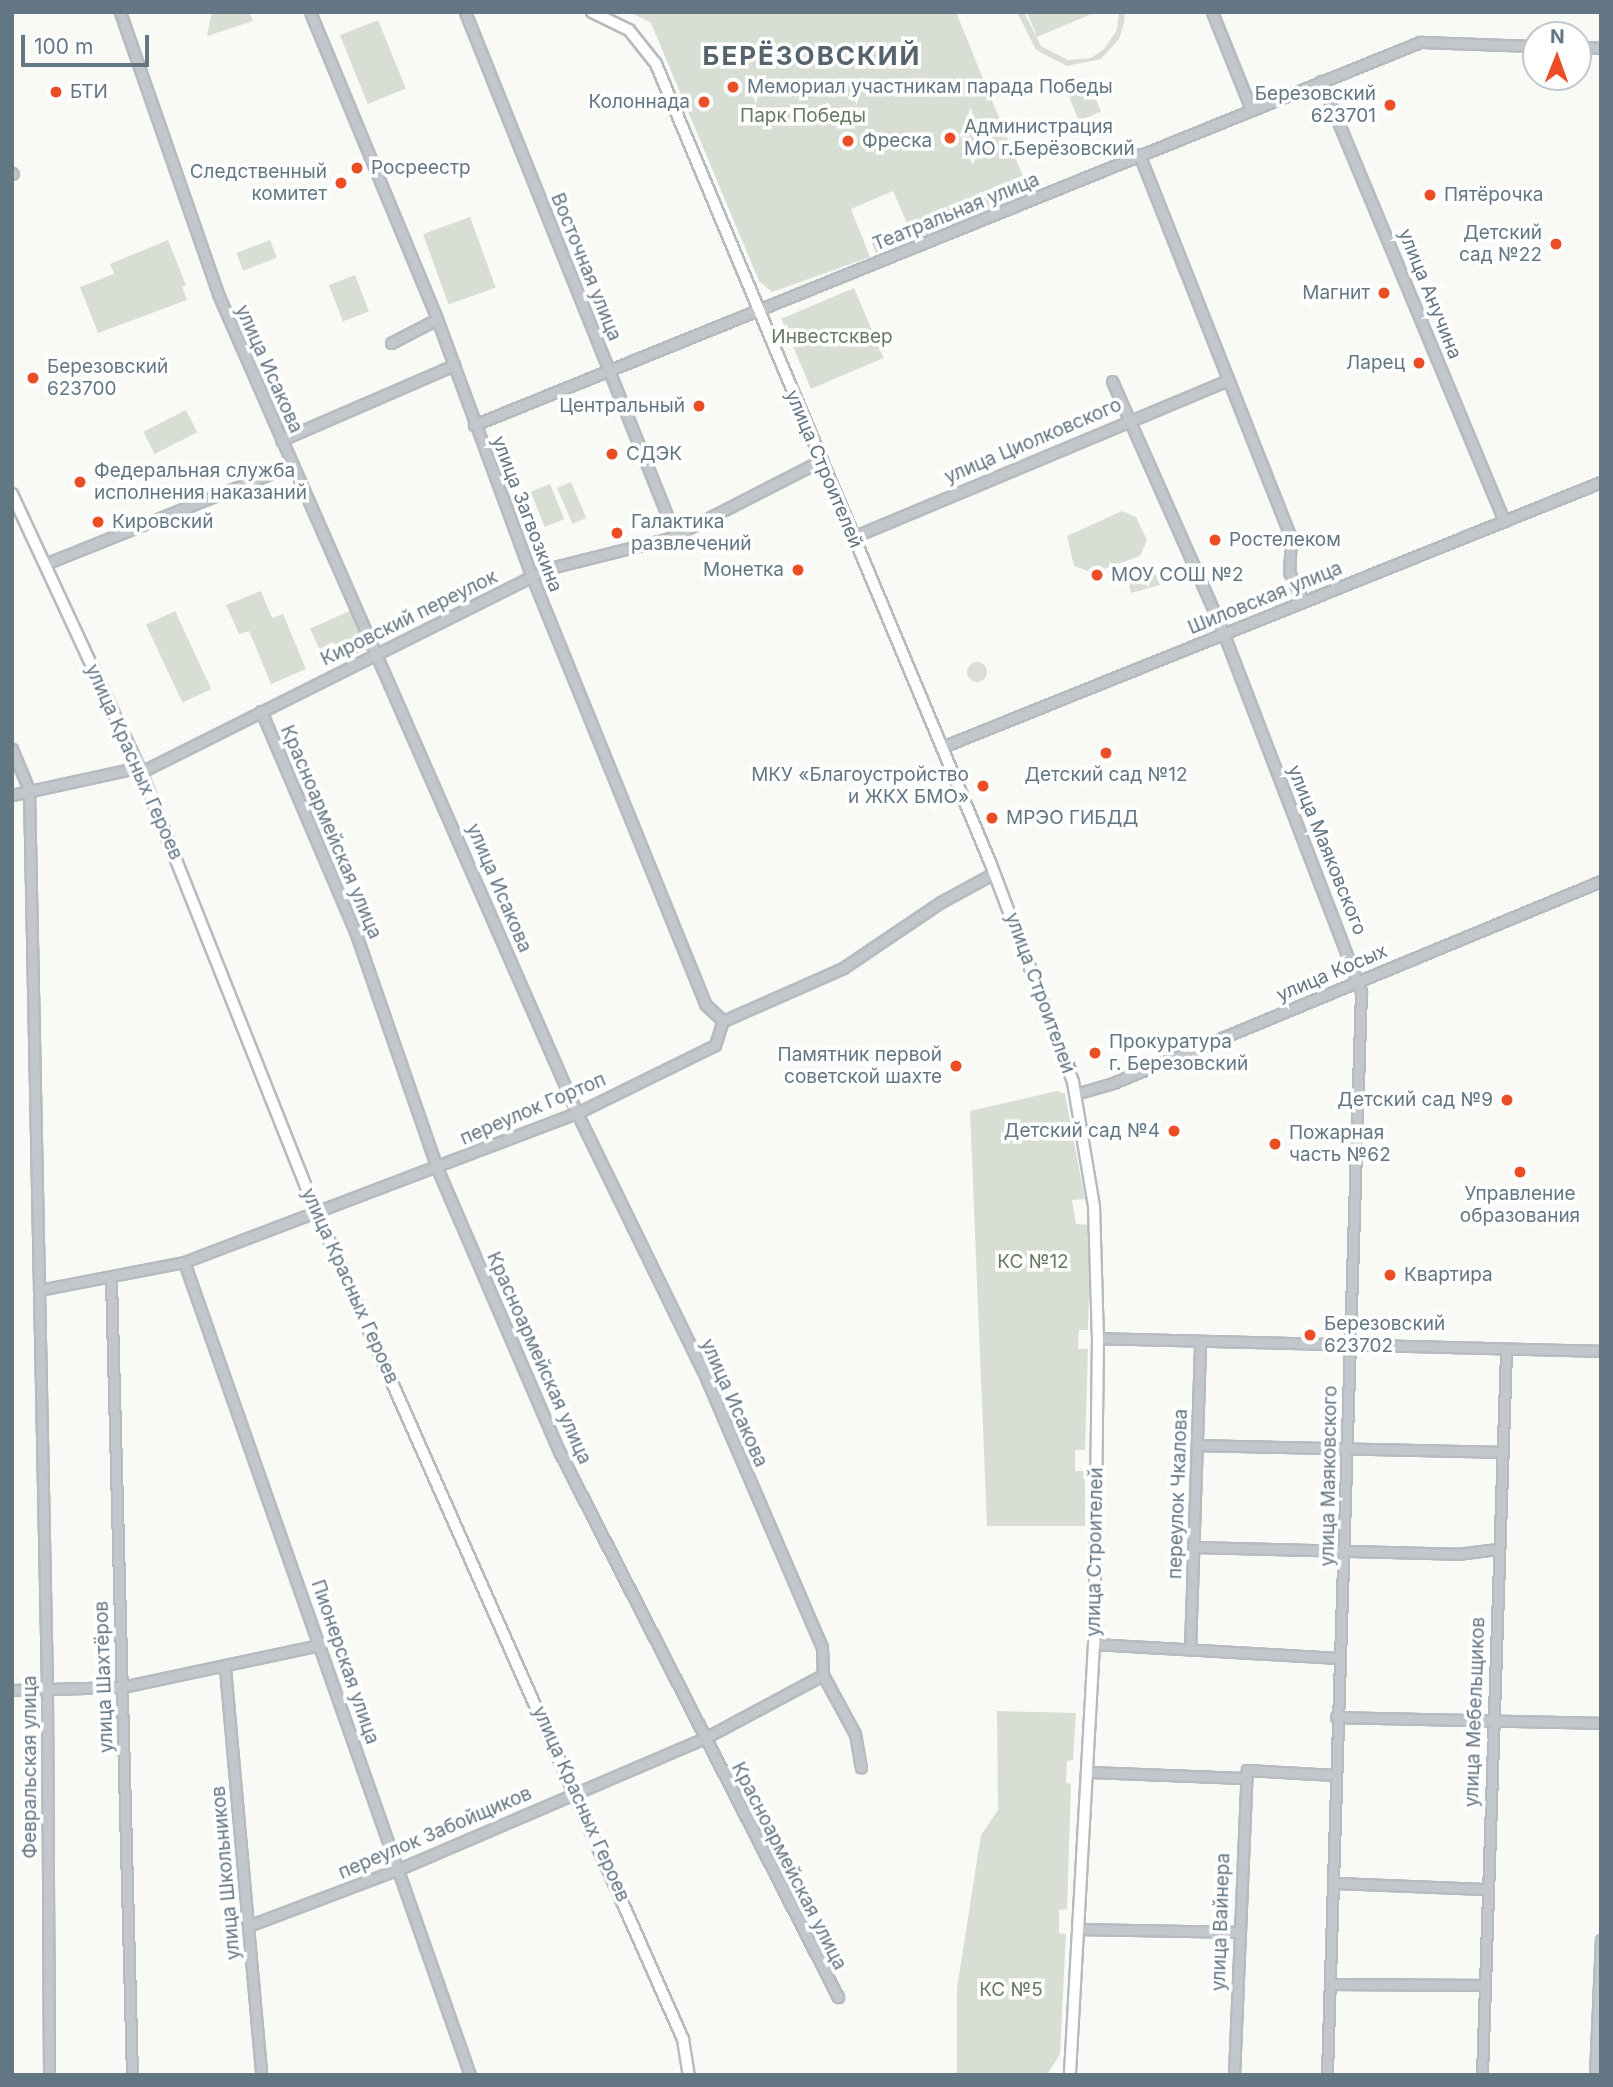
<!DOCTYPE html>
<meta charset="utf-8">
<style>
body{margin:0}
#map{position:relative;width:1613px;height:2087px;overflow:hidden;background:#f9f9f6;font-family:Inter,sans-serif}
div>[style]{position:absolute}
[style*='--x']{left:calc(var(--x)*1px);top:calc(var(--y)*1px);width:calc(var(--w)*1px);rotate:calc(var(--a)*1deg)}
.green>*{inset:0;background:#d9ded5;transform-origin:0 0}
.round{border-radius:50%}
.roads{filter:drop-shadow(2px 0 #b5bbbf) drop-shadow(-2px 0 #b5bbbf) drop-shadow(0 2px #b5bbbf) drop-shadow(0 -2px #b5bbbf)}
.minor>*{height:9px;margin:-4.5px;padding:0 4.5px;transform-origin:4.5px;border-radius:4.5px;background:#c2c7cb}
.major>*{height:10px;margin:-5px;padding:0 5px;transform-origin:5px;border-radius:5px;background:#fff}
.dots>*{width:19px;height:19px;translate:-50% -50%;box-sizing:border-box;border:4px solid #fff;border-radius:50%}
span{translate:-50% -50%;white-space:nowrap;text-align:center;line-height:1.15;-webkit-text-stroke:7px #fff;paint-order:stroke}
.poi-label{font-size:19px;color:#637683}
.left{translate:0 -50%;text-align:left}
.right{translate:-100% -50%;text-align:right}
.park-label{font-size:19px;color:#677a62}
.street-label{font-size:19px;color:#637683}
.district-label{font-size:26px;color:#55636d;font-weight:700;letter-spacing:2px}
.frame{position:absolute;inset:0;border:14px solid #637683;pointer-events:none}
.north{position:absolute;left:1522px;top:21px;width:70px;height:70px;box-sizing:border-box;background:#fff;border:2px solid #c1c8cd;border-radius:50%;rotate:1deg;font-size:19px;font-weight:700;line-height:28px;text-align:center;color:#637683}
.north::after{content:'';display:block;margin:auto;width:24px;height:32px;background:#eb4e25;clip-path:polygon(50% 0,100% 100%,50% 72%,0 100%)}
.scale{position:absolute;left:21px;top:35px;width:128px;height:32px;box-sizing:border-box;border:4px solid #637683;border-top:0;padding-left:9px;font-size:21px;line-height:24px;white-space:nowrap;color:#637683;-webkit-text-stroke:5px #fff;paint-order:stroke}
</style>
<div id="map">
<div class="green">
<i style="clip-path:polygon(212px 12px,249px 12px,253px 21px,207px 36px)"></i>
<i style="clip-path:polygon(629px 12px,956px 12px,1030px 194px,914px 239px,893px 191px,851px 209px,870px 257px,772px 292px,759px 281px,651px 23px)"></i>
<i style="clip-path:polygon(1017px 12px,1024px 12px,1041px 46px,1068px 60px,1091px 58px,1104px 49px,1117px 30px,1119px 12px,1125px 12px,1124px 23px,1119px 39px,1101px 59px,1067px 66px,1036px 50px)"></i>
<i style="clip-path:polygon(1027px 12px,1096px 12px,1037px 37px)"></i>
<i style="left:378px;top:20px;width:74px;height:41px;rotate:68deg"></i>
<i style="left:1089px;top:82px;width:32px;height:24px;rotate:68deg"></i>
<i style="left:470px;top:217px;width:75px;height:50px;rotate:70deg"></i>
<i style="clip-path:polygon(893px 229px,902px 231px,906px 241px,876px 253px,872px 243px)"></i>
<i style="clip-path:polygon(168px 240px,186px 285px,182px 287px,187px 300px,98px 333px,80px 287px,114px 274px,110px 264px)"></i>
<i style="left:270px;top:240px;width:19px;height:36px;rotate:69deg"></i>
<i style="left:355px;top:275px;width:39px;height:28px;rotate:69deg"></i>
<i style="left:854px;top:288px;width:76px;height:79px;rotate:67deg"></i>
<i style="left:186px;top:410px;width:25px;height:48px;rotate:63deg"></i>
<i style="left:571px;top:482px;width:39px;height:15px;rotate:67deg"></i>
<i style="left:550px;top:484px;width:38px;height:21px;rotate:68deg"></i>
<i style="clip-path:polygon(1122px 511px,1136px 517px,1147px 540px,1140px 556px,1093px 573px,1074px 566px,1067px 536px)"></i>
<i style="clip-path:polygon(1153px 569px,1160px 585px,1131px 593px,1128px 579px)"></i>
<i style="clip-path:polygon(261px 591px,272px 618px,283px 614px,306px 669px,271px 684px,249px 631px,239px 634px,226px 605px)"></i>
<i style="left:354px;top:609px;width:42px;height:48px;rotate:66deg"></i>
<i style="left:175px;top:611px;width:86px;height:32px;rotate:65deg"></i>
<i class="round" style="left:967px;top:662px;width:20px;height:20px"></i>
<i style="clip-path:polygon(1057px 1091px,1065px 1094px,1085px 1199px,1072px 1200px,1076px 1224px,1091px 1225px,1088px 1330px,1079px 1330px,1078px 1349px,1088px 1349px,1085px 1450px,1075px 1450px,1075px 1471px,1085px 1471px,1085px 1526px,987px 1526px,970px 1111px)"></i>
<i style="clip-path:polygon(997px 1711px,1076px 1713px,1073px 1760px,1067px 1761px,1066px 1783px,1071px 1784px,1067px 1909px,1059px 1910px,1059px 1933px,1066px 1934px,1060px 2054px,1047px 2075px,957px 2075px,957px 1988px,981px 1835px,998px 1810px)"></i>
</div>
<div class="roads">
<div class="minor">
<i style="--x:120;--y:12;--w:299;--a:70.8"></i>
<i style="--x:218;--y:294;--w:894;--a:66.33"></i>
<i style="--x:577;--y:1113;--w:295;--a:64"></i>
<i style="--x:706;--y:1378;--w:293;--a:66.7"></i>
<i style="--x:822;--y:1647;--w:28;--a:88"></i>
<i style="--x:823;--y:1675;--w:67;--a:61.5"></i>
<i style="--x:855;--y:1734;--w:34;--a:80"></i>
<i style="--x:310;--y:12;--w:332;--a:67.5"></i>
<i style="--x:437;--y:319;--w:275;--a:69.8"></i>
<i style="--x:532;--y:577;--w:461;--a:67.9"></i>
<i style="--x:705;--y:1004;--w:25;--a:43"></i>
<i style="--x:465;--y:12;--w:564;--a:68.12"></i>
<i style="--x:1212;--y:12;--w:105;--a:68.1"></i>
<i style="--x:1578;--y:47;--w:23;--a:2"></i>
<i style="--x:1321;--y:81;--w:477;--a:67.4"></i>
<i style="--x:1139;--y:154;--w:412;--a:68.4"></i>
<i style="--x:1291;--y:537;--w:35;--a:93"></i>
<i style="--x:1289;--y:572;--w:32;--a:64"></i>
<i style="--x:12;--y:173;--w:1;--a:45"></i>
<i style="--x:391;--y:343;--w:52;--a:-27.6"></i>
<i style="--x:1112;--y:381;--w:274;--a:66.1"></i>
<i style="--x:1223;--y:632;--w:385;--a:69"></i>
<i style="--x:1361;--y:991;--w:1085;--a:91.8"></i>
<i style="--x:474;--y:425;--w:1021;--a:-22.04"></i>
<i style="--x:1420;--y:42;--w:116;--a:2"></i>
<i style="--x:281;--y:440;--w:189;--a:-23.4"></i>
<i style="--x:853;--y:537;--w:407;--a:-22.7"></i>
<i style="--x:45;--y:564;--w:267;--a:-21.8"></i>
<i style="--x:261;--y:711;--w:242;--a:66.9"></i>
<i style="--x:356;--y:934;--w:248;--a:70.9"></i>
<i style="--x:437;--y:1168;--w:310;--a:66.7"></i>
<i style="--x:560;--y:1453;--w:611;--a:62.93"></i>
<i style="--x:942;--y:747;--w:710;--a:-21.91"></i>
<i style="--x:12;--y:749;--w:44;--a:67.5"></i>
<i style="--x:29;--y:790;--w:900;--a:88.85"></i>
<i style="--x:47;--y:1690;--w:385;--a:89.7"></i>
<i style="--x:12;--y:795;--w:122;--a:-12.3"></i>
<i style="--x:131;--y:769;--w:10;--a:17"></i>
<i style="--x:141;--y:772;--w:453;--a:-26.6"></i>
<i style="--x:546;--y:569;--w:128;--a:-14"></i>
<i style="--x:670;--y:538;--w:169;--a:-27.2"></i>
<i style="--x:1075;--y:1094;--w:40;--a:-16"></i>
<i style="--x:1113;--y:1083;--w:528;--a:-22.49"></i>
<i style="--x:184;--y:1262;--w:862;--a:70.62"></i>
<i style="--x:111;--y:1279;--w:796;--a:88.49"></i>
<i style="--x:39;--y:1290;--w:148;--a:-10.9"></i>
<i style="--x:184;--y:1262;--w:420;--a:-20.8"></i>
<i style="--x:577;--y:1113;--w:154;--a:-26.2"></i>
<i style="--x:715;--y:1045;--w:25;--a:-72"></i>
<i style="--x:723;--y:1021;--w:131;--a:-23.8"></i>
<i style="--x:843;--y:968;--w:118;--a:-34"></i>
<i style="--x:941;--y:902;--w:60;--a:-28.7"></i>
<i style="--x:1098;--y:1338;--w:503;--a:1.48"></i>
<i style="--x:1197;--y:1445;--w:304;--a:1.3"></i>
<i style="--x:1195;--y:1547;--w:262;--a:1.5"></i>
<i style="--x:1457;--y:1554;--w:41;--a:-7"></i>
<i style="--x:1094;--y:1644;--w:245;--a:3.3"></i>
<i style="--x:1190;--y:1649;--w:308;--a:-88.1"></i>
<i style="--x:225;--y:1668;--w:409;--a:84.9"></i>
<i style="--x:12;--y:1690;--w:110;--a:-1.6"></i>
<i style="--x:122;--y:1687;--w:202;--a:-12"></i>
<i style="--x:1336;--y:1717;--w:265;--a:1.3"></i>
<i style="--x:1088;--y:1772;--w:157;--a:2.2"></i>
<i style="--x:1335;--y:1883;--w:151;--a:2.3"></i>
<i style="--x:248;--y:1926;--w:161;--a:-20.7"></i>
<i style="--x:399;--y:1869;--w:331;--a:-23.2"></i>
<i style="--x:703;--y:1739;--w:136;--a:-28.1"></i>
<i style="--x:1081;--y:1929;--w:156;--a:1.1"></i>
<i style="--x:1331;--y:1984;--w:153;--a:0.4"></i>
<i style="--x:1234;--y:2075;--w:305;--a:-87.6"></i>
<i style="--x:1247;--y:1770;--w:87;--a:3.3"></i>
<i style="--x:1482;--y:2075;--w:725;--a:-88.1"></i>
<i style="--x:1595;--y:2075;--w:135;--a:-87.5"></i>
</div>
<div class="major">
<i style="--x:592;--y:12;--w:41;--a:25.9"></i>
<i style="--x:629;--y:30;--w:43;--a:51.5"></i>
<i style="--x:656;--y:64;--w:865;--a:67.29"></i>
<i style="--x:990;--y:862;--w:235;--a:69.3"></i>
<i style="--x:1073;--y:1082;--w:126;--a:80.4"></i>
<i style="--x:1094;--y:1206;--w:132;--a:88.3"></i>
<i style="--x:1098;--y:1338;--w:306;--a:90.7"></i>
<i style="--x:1094;--y:1644;--w:432;--a:93.2"></i>
<i style="--x:12;--y:494;--w:306;--a:65.1"></i>
<i style="--x:141;--y:772;--w:473;--a:68.3"></i>
<i style="--x:316;--y:1211;--w:906;--a:66.1"></i>
<i style="--x:683;--y:2039;--w:36;--a:81"></i>
</div>
</div>
<div class="dots">
<i style="left:733px;top:87px;background:#eb4e25"></i>
<i style="left:56px;top:92px;background:#eb4e25"></i>
<i style="left:704px;top:102px;background:#eb4e25"></i>
<i style="left:1390px;top:105px;background:#eb4e25"></i>
<i style="left:950px;top:138px;background:#eb4e25"></i>
<i style="left:848px;top:141px;background:#eb4e25"></i>
<i style="left:357px;top:168px;background:#eb4e25"></i>
<i style="left:341px;top:183px;background:#eb4e25"></i>
<i style="left:1430px;top:195px;background:#eb4e25"></i>
<i style="left:1556px;top:244px;background:#eb4e25"></i>
<i style="left:1384px;top:293px;background:#eb4e25"></i>
<i style="left:1419px;top:363px;background:#eb4e25"></i>
<i style="left:33px;top:378px;background:#eb4e25"></i>
<i style="left:699px;top:406px;background:#eb4e25"></i>
<i style="left:612px;top:454px;background:#eb4e25"></i>
<i style="left:80px;top:482px;background:#eb4e25"></i>
<i style="left:98px;top:522px;background:#eb4e25"></i>
<i style="left:617px;top:533px;background:#eb4e25"></i>
<i style="left:1215px;top:540px;background:#eb4e25"></i>
<i style="left:798px;top:570px;background:#eb4e25"></i>
<i style="left:1097px;top:575px;background:#eb4e25"></i>
<i style="left:1106px;top:753px;background:#eb4e25"></i>
<i style="left:983px;top:786px;background:#eb4e25"></i>
<i style="left:992px;top:818px;background:#eb4e25"></i>
<i style="left:1095px;top:1053px;background:#eb4e25"></i>
<i style="left:956px;top:1066px;background:#eb4e25"></i>
<i style="left:1507px;top:1100px;background:#eb4e25"></i>
<i style="left:1174px;top:1131px;background:#eb4e25"></i>
<i style="left:1275px;top:1144px;background:#eb4e25"></i>
<i style="left:1520px;top:1172px;background:#eb4e25"></i>
<i style="left:1390px;top:1275px;background:#eb4e25"></i>
<i style="left:1310px;top:1335px;background:#eb4e25"></i>
</div>
<div class="poi-label">
<span class="left" style="left:747px;top:87px">Мемориал участникам парада Победы</span>
<span class="left" style="left:70px;top:92px">БТИ</span>
<span class="right" style="left:1376px;top:105px">Березовский<br>623701</span>
<span class="right" style="left:690px;top:102px">Колоннада</span>
<span class="left" style="left:964px;top:138px">Администрация<br>МО г.Берёзовский</span>
<span class="left" style="left:862px;top:141px">Фреска</span>
<span class="left" style="left:371px;top:168px">Росреестр</span>
<span class="right" style="left:327px;top:183px">Следственный<br>комитет</span>
<span class="left" style="left:1444px;top:195px">Пятёрочка</span>
<span class="right" style="left:1542px;top:244px">Детский<br>сад №22</span>
<span class="right" style="left:1370px;top:293px">Магнит</span>
<span class="right" style="left:1405px;top:363px">Ларец</span>
<span class="left" style="left:47px;top:378px">Березовский<br>623700</span>
<span class="right" style="left:685px;top:406px">Центральный</span>
<span class="left" style="left:626px;top:454px">СДЭК</span>
<span class="left" style="left:94px;top:482px">Федеральная служба<br>исполнения наказаний</span>
<span class="left" style="left:112px;top:522px">Кировский</span>
<span class="left" style="left:631px;top:533px">Галактика<br>развлечений</span>
<span class="left" style="left:1229px;top:540px">Ростелеком</span>
<span class="right" style="left:784px;top:570px">Монетка</span>
<span class="left" style="left:1111px;top:575px">МОУ СОШ №2</span>
<span class="right" style="left:969px;top:786px">МКУ «Благоустройство<br>и ЖКХ БМО»</span>
<span style="left:1106px;top:775px">Детский сад №12</span>
<span class="left" style="left:1006px;top:818px">МРЭО ГИБДД</span>
<span class="left" style="left:1109px;top:1053px">Прокуратура<br>г. Березовский</span>
<span class="right" style="left:942px;top:1066px">Памятник первой<br>советской шахте</span>
<span class="right" style="left:1493px;top:1100px">Детский сад №9</span>
<span class="right" style="left:1160px;top:1131px">Детский сад №4</span>
<span class="left" style="left:1289px;top:1144px">Пожарная<br>часть №62</span>
<span style="left:1520px;top:1205px">Управление<br>образования</span>
<span class="left" style="left:1404px;top:1275px">Квартира</span>
<span class="left" style="left:1324px;top:1335px">Березовский<br>623702</span>
</div>
<div class="park-label">
<span style="left:803px;top:116px">Парк Победы</span>
<span style="left:832px;top:337px">Инвестсквер</span>
<span style="left:1033px;top:1262px">КС №12</span>
<span style="left:1011px;top:1990px">КС №5</span>
</div>
<div class="street-label">
<span style="left:956px;top:212px;rotate:-22deg">Театральная улица</span>
<span style="left:586px;top:267px;rotate:68deg">Восточная улица</span>
<span style="left:1430px;top:294px;rotate:68deg">улица Анучина</span>
<span style="left:269px;top:369px;rotate:66deg">улица Исакова</span>
<span style="left:1033px;top:441px;rotate:-23deg">улица Циолковского</span>
<span style="left:824px;top:469px;rotate:67deg">улица Строителей</span>
<span style="left:527px;top:514px;rotate:69deg">улица Загвозкина</span>
<span style="left:1265px;top:598px;rotate:-22deg">Шиловская улица</span>
<span style="left:409px;top:618px;rotate:-26deg">Кировский переулок</span>
<span style="left:134px;top:762px;rotate:66deg">улица Красных Героев</span>
<span style="left:331px;top:832px;rotate:67deg">Красноармейская улица</span>
<span style="left:1327px;top:850px;rotate:68deg">улица Маяковского</span>
<span style="left:499px;top:888px;rotate:67deg">улица Исакова</span>
<span style="left:1332px;top:973px;rotate:-23deg">улица Косых</span>
<span style="left:1040px;top:993px;rotate:70deg">улица Строителей</span>
<span style="left:533px;top:1109px;rotate:-23deg">переулок Гортоп</span>
<span style="left:350px;top:1286px;rotate:66deg">улица Красных Героев</span>
<span style="left:539px;top:1358px;rotate:66deg">Красноармейская улица</span>
<span style="left:734px;top:1403px;rotate:66deg">улица Исакова</span>
<span style="left:1329px;top:1476px;rotate:-89deg">улица Маяковского</span>
<span style="left:1178px;top:1494px;rotate:-88deg">переулок Чкалова</span>
<span style="left:1095px;top:1552px;rotate:-89deg">улица Строителей</span>
<span style="left:345px;top:1662px;rotate:71deg">Пионерская улица</span>
<span style="left:104px;top:1677px;rotate:-92deg">улица Шахтёров</span>
<span style="left:1475px;top:1712px;rotate:-88deg">улица Мебельщиков</span>
<span style="left:30px;top:1767px;rotate:-90deg">Февральская улица</span>
<span style="left:581px;top:1804px;rotate:66deg">улица Красных Героев</span>
<span style="left:435px;top:1833px;rotate:-23deg">переулок Забойщиков</span>
<span style="left:789px;top:1866px;rotate:63deg">Красноармейская улица</span>
<span style="left:226px;top:1873px;rotate:-95deg">улица Школьников</span>
<span style="left:1221px;top:1922px;rotate:-88deg">улица Вайнера</span>
</div>
<div class="district-label">
<span style="left:812px;top:56px">БЕРЁЗОВСКИЙ</span>
</div>
<div class="frame"></div>
<div class="north">N</div>
<div class="scale">100 m</div>
</div>
